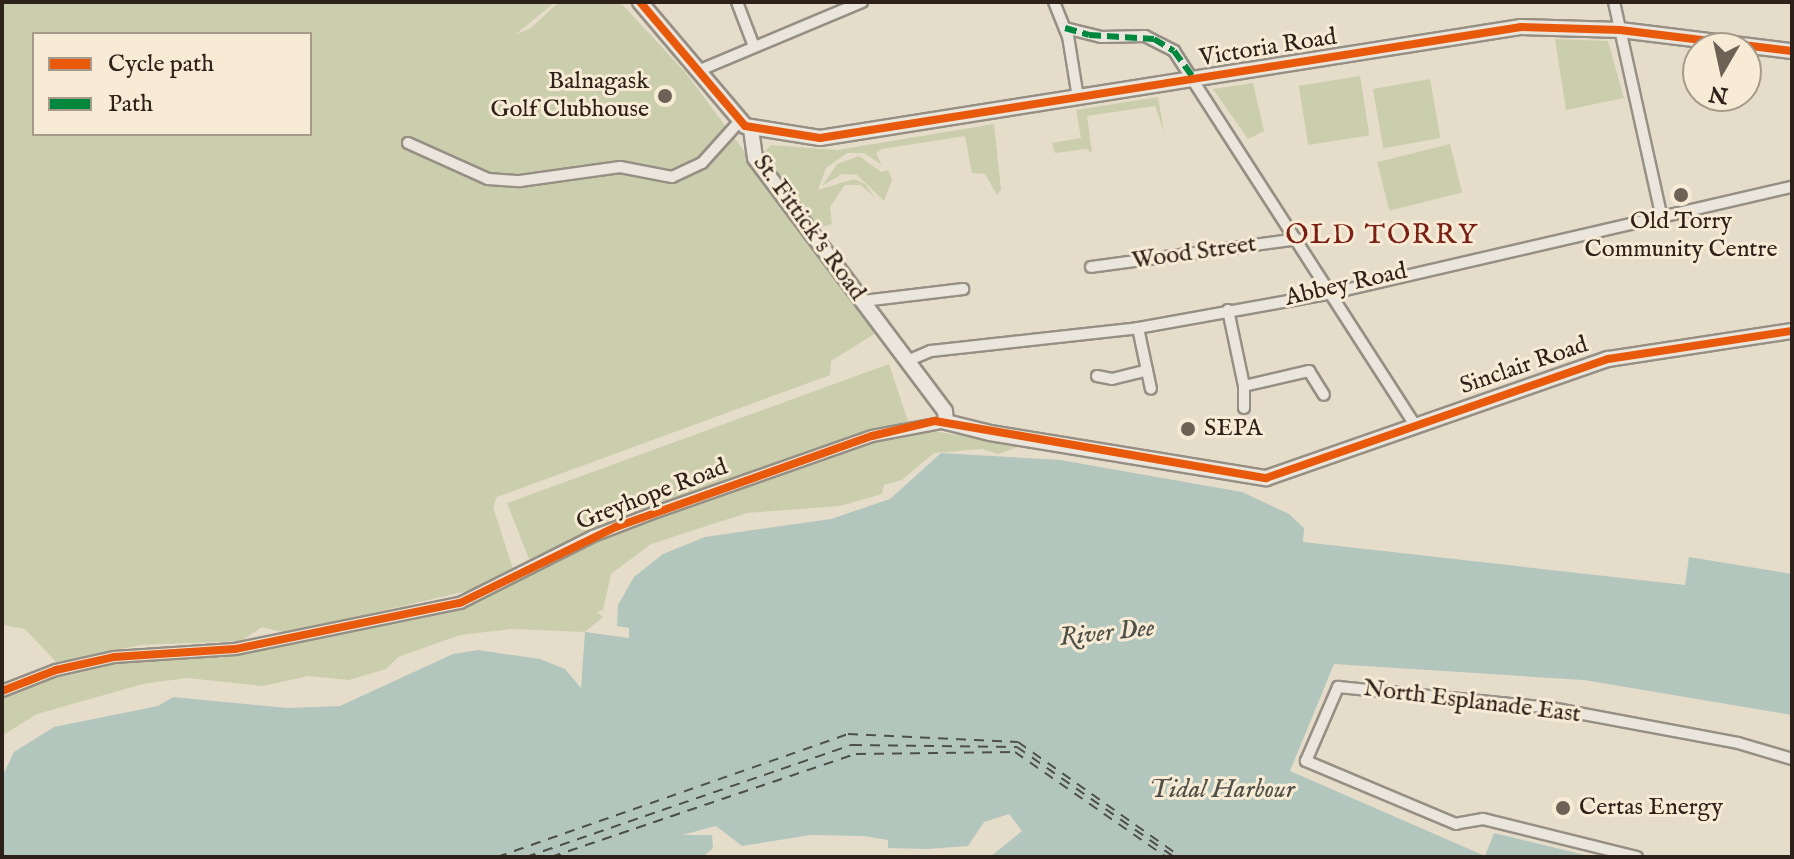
<!DOCTYPE html>
<style>
body{margin:0}
#map{position:relative;width:1794px;height:859px;overflow:hidden;background:#e6dcca;font-family:"IM FELL English",serif}
div>[style]{position:absolute}
[style*='--x']{left:calc(var(--x)*1px);top:calc(var(--y)*1px);width:calc(var(--w)*1px);rotate:calc(var(--a)*1deg)}
.green>*{inset:0;background:#cbcead;transform-origin:0 0}
.water>*{inset:0;background:#b2c6bd}
.ferry>*{height:2px;margin-top:-1px;transform-origin:0;background:repeating-linear-gradient(90deg,#4e5048 0 10px,transparent 0 18px)}
.roads{filter:drop-shadow(2px 0 #968f84) drop-shadow(-2px 0 #968f84) drop-shadow(0 2px #968f84) drop-shadow(0 -2px #968f84)}
.street>*{height:10px;margin:-5px;padding:0 5px;transform-origin:5px;border-radius:5px;background:#ebe6dd}
.secondary>*{height:14px;margin:-7px;padding:0 7px;transform-origin:7px;border-radius:7px;background:#ebe6dd}
.quiet>*{height:6px;margin-top:-3px;transform-origin:0;background:repeating-linear-gradient(90deg,#00873e 0 12px,transparent 0 18px)}
.cycleway>*{height:8px;margin:-4px;padding:0 4px;transform-origin:4px;border-radius:4px;background:#e8590c}
.dots>*{width:22px;height:22px;translate:-50% -50%;box-sizing:border-box;border:4px solid #f7ebd5;border-radius:50%}
span{translate:-50% -50%;white-space:nowrap;text-align:center;line-height:1.15;-webkit-text-stroke:6px #f7ebd5;paint-order:stroke}
.street-label{font-size:24px;color:#2d2119}
.poi-label{font-size:24px;color:#2d2119}
.right{translate:-100% -50%;text-align:right}
.left{translate:0 -50%;text-align:left}
.water-label{font-size:26px;color:#4e5048;font-style:italic}
.quarter-label{font-size:28px;color:#7a1f14;letter-spacing:2px}
.frame{position:absolute;inset:0;border:4px solid #2d2119;pointer-events:none}
.legend{position:absolute;left:32px;top:32px;width:280px;height:104px;box-sizing:border-box;background:#f7ebd5;border:2px solid #a69a8a;margin:0;padding:10px 14px;list-style:none;font-size:24px;color:#2d2119}
.legend li{display:flex;align-items:center;gap:16px;height:40px}
.legend b{width:40px;border:2px solid #a69a8a}
.north{position:absolute;left:1682px;top:32px;width:80px;height:80px;box-sizing:border-box;background:#f7ebd5;border:2px solid #a69a8a;border-radius:50%;rotate:189deg;font-size:22px;font-weight:700;line-height:32px;text-align:center;color:#2d2119}
.north::after{content:'';display:block;margin:auto;width:28px;height:36px;background:#6e6257;clip-path:polygon(50% 0,100% 100%,50% 72%,0 100%)}
</style>
<div id="map">
<div class="green">
<i style="clip-path:polygon(evenodd,2px 2px,555px 2px,515px 35px,531px 28px,559px 2px,620px 2px,685px 72px,879px 331px,831px 361px,830px 375px,497px 497px,493px 507px,513px 569px,476px 589px,286px 633px,262px 627px,241px 641px,141px 645px,56px 662px,25px 629px,2px 625px,2px 2px,34px 34px,310px 34px,310px 134px,34px 134px,34px 34px)"></i>
<i style="clip-path:polygon(1555px 39px,1608px 41px,1624px 98px,1566px 110px)"></i>
<i style="left:1360px;top:76px;width:60px;height:62px;rotate:81deg"></i>
<i style="left:1430px;top:79px;width:60px;height:58px;rotate:80deg"></i>
<i style="clip-path:polygon(1253px 83px,1264px 131px,1248px 139px,1213px 89px)"></i>
<i style="clip-path:polygon(1158px 97px,1164px 132px,1155px 106px,1087px 116px,1092px 153px,1086px 149px,1055px 153px,1052px 143px,1081px 138px,1076px 110px)"></i>
<i style="clip-path:polygon(994px 124px,1001px 189px,997px 195px,985px 174px,972px 173px,965px 136px,882px 149px,876px 153px,882px 165px,864px 153px,847px 153px,826px 168px,818px 190px,854px 179px,865px 184px,875px 198px,861px 185px,845px 185px,830px 207px,832px 224px,818px 228px,762px 154px,771px 145px,837px 150px)"></i>
<i style="left:1450px;top:144px;width:50px;height:75px;rotate:76deg"></i>
<i style="clip-path:polygon(859px 156px,881px 172px,888px 170px,892px 180px,884px 201px,857px 175px,842px 174px,822px 186px,837px 164px)"></i>
<i style="clip-path:polygon(889px 364px,908px 421px,621px 519px,529px 559px,507px 503px)"></i>
<i style="clip-path:polygon(922px 429px,1021px 446px,998px 454px,982px 449px,934px 453px,902px 480px,884px 485px,882px 494px,840px 506px,747px 513px,651px 544px,611px 574px,603px 610px,597px 612px,603px 617px,585px 632px,512px 629px,460px 635px,398px 657px,386px 669px,349px 680px,308px 676px,263px 686px,187px 678px,143px 684px,37px 714px,3px 735px,2px 697px,57px 675px,123px 662px,227px 656px,460px 609px,569px 553px,656px 518px,875px 440px)"></i>
</div>
<div class="water">
<i style="clip-path:polygon(941px 453px,1060px 460px,1242px 492px,1289px 514px,1304px 528px,1303px 542px,1685px 585px,1689px 557px,1792px 574px,1792px 715px,1584px 680px,1334px 664px,1290px 771px,1485px 856px,1494px 833px,1593px 857px,990px 857px,1022px 831px,1009px 814px,984px 822px,968px 846px,927px 849px,888px 848px,888px 840px,864px 836px,811px 835px,742px 846px,716px 826px,682px 835px,712px 835px,713px 848px,703px 857px,2px 857px,4px 773px,14px 752px,54px 727px,158px 706px,173px 697px,288px 708px,340px 706px,453px 654px,478px 650px,540px 659px,565px 669px,581px 688px,585px 632px,629px 638px,629px 628px,617px 626px,618px 605px,634px 577px,663px 554px,705px 537px,831px 519px,890px 499px)"></i>
</div>
<div class="ferry">
<i style="--x:497;--y:857;--w:372;--a:-19.3"></i>
<i style="--x:848;--y:734;--w:170;--a:2.7"></i>
<i style="--x:1018;--y:742;--w:199;--a:35.2"></i>
<i style="--x:526;--y:857;--w:345;--a:-19"></i>
<i style="--x:852;--y:745;--w:165;--a:0.7"></i>
<i style="--x:1017;--y:747;--w:192;--a:35"></i>
<i style="--x:551;--y:857;--w:322;--a:-18.7"></i>
<i style="--x:856;--y:754;--w:159;--a:-0.7"></i>
<i style="--x:1015;--y:752;--w:184;--a:34.8"></i>
</div>
<div class="roads">
<div class="street">
<i style="--x:737;--y:2;--w:45;--a:69.1"></i>
<i style="--x:1054;--y:2;--w:37;--a:68"></i>
<i style="--x:1068;--y:36;--w:63;--a:80.8"></i>
<i style="--x:1614;--y:2;--w:217;--a:77.5"></i>
<i style="--x:1065;--y:28;--w:37;--a:14"></i>
<i style="--x:1101;--y:37;--w:44;--a:-1.3"></i>
<i style="--x:1145;--y:36;--w:33;--a:27"></i>
<i style="--x:1174;--y:51;--w:444;--a:57.2"></i>
<i style="--x:700;--y:70;--w:176;--a:-22.8"></i>
<i style="--x:408;--y:143;--w:88;--a:24.2"></i>
<i style="--x:488;--y:179;--w:32;--a:4"></i>
<i style="--x:520;--y:181;--w:101;--a:-8"></i>
<i style="--x:620;--y:167;--w:53;--a:10.9"></i>
<i style="--x:672;--y:177;--w:33;--a:-25"></i>
<i style="--x:702;--y:163;--w:57;--a:-47.9"></i>
<i style="--x:1091;--y:267;--w:208;--a:-7.7"></i>
<i style="--x:863;--y:301;--w:101;--a:-6.8"></i>
<i style="--x:1228;--y:310;--w:78;--a:78.1"></i>
<i style="--x:1244;--y:386;--w:67;--a:-13"></i>
<i style="--x:1309;--y:371;--w:28;--a:58"></i>
<i style="--x:1138;--y:328;--w:62;--a:78"></i>
<i style="--x:907;--y:361;--w:26;--a:-23"></i>
<i style="--x:931;--y:351;--w:208;--a:-6.3"></i>
<i style="--x:1138;--y:328;--w:197;--a:-10.2"></i>
<i style="--x:1332;--y:293;--w:472;--a:-13"></i>
<i style="--x:1097;--y:376;--w:15;--a:11"></i>
<i style="--x:1112;--y:379;--w:36;--a:-14"></i>
<i style="--x:1244;--y:386;--w:22;--a:90"></i>
<i style="--x:2;--y:691;--w:58;--a:-21.3"></i>
<i style="--x:56;--y:670;--w:59;--a:-12.6"></i>
<i style="--x:114;--y:657;--w:121;--a:-3.8"></i>
<i style="--x:235;--y:649;--w:230;--a:-11.6"></i>
<i style="--x:460;--y:603;--w:149;--a:-26.7"></i>
<i style="--x:593;--y:536;--w:67;--a:-20.9"></i>
<i style="--x:656;--y:512;--w:229;--a:-19.4"></i>
<i style="--x:872;--y:436;--w:75;--a:-10.7"></i>
<i style="--x:1637;--y:857;--w:159;--a:-166.1"></i>
<i style="--x:1483;--y:819;--w:27;--a:170"></i>
<i style="--x:1456;--y:824;--w:163;--a:-157.2"></i>
<i style="--x:1306;--y:761;--w:81;--a:-66.6"></i>
<i style="--x:1338;--y:687;--w:214;--a:5.6"></i>
<i style="--x:1551;--y:708;--w:190;--a:10.6"></i>
<i style="--x:1738;--y:743;--w:56;--a:16.5"></i>
</div>
<div class="secondary">
<i style="--x:640;--y:2;--w:162;--a:49.7"></i>
<i style="--x:745;--y:126;--w:76;--a:9.1"></i>
<i style="--x:820;--y:138;--w:710;--a:-9"></i>
<i style="--x:1521;--y:27;--w:99;--a:1.7"></i>
<i style="--x:1620;--y:30;--w:173;--a:7"></i>
<i style="--x:751;--y:129;--w:29;--a:82"></i>
<i style="--x:755;--y:158;--w:316;--a:53.1"></i>
<i style="--x:945;--y:411;--w:11;--a:85"></i>
<i style="--x:946;--y:422;--w:45;--a:14"></i>
<i style="--x:990;--y:433;--w:280;--a:9.3"></i>
<i style="--x:1266;--y:478;--w:362;--a:-19.2"></i>
<i style="--x:1608;--y:359;--w:186;--a:-8.7"></i>
</div>
</div>
<div class="quiet">
<i style="--x:1065;--y:28;--w:25;--a:16"></i>
<i style="--x:1089;--y:35;--w:65;--a:3.5"></i>
<i style="--x:1154;--y:39;--w:23;--a:31"></i>
<i style="--x:1174;--y:51;--w:36;--a:54"></i>
</div>
<div class="cycleway">
<i style="--x:640;--y:2;--w:162;--a:49.7"></i>
<i style="--x:745;--y:126;--w:76;--a:9.1"></i>
<i style="--x:820;--y:138;--w:710;--a:-9"></i>
<i style="--x:1521;--y:27;--w:99;--a:1.7"></i>
<i style="--x:1620;--y:30;--w:173;--a:7"></i>
<i style="--x:2;--y:691;--w:58;--a:-21.3"></i>
<i style="--x:56;--y:670;--w:59;--a:-12.6"></i>
<i style="--x:114;--y:657;--w:121;--a:-3.8"></i>
<i style="--x:235;--y:649;--w:230;--a:-11.6"></i>
<i style="--x:460;--y:603;--w:174;--a:-26"></i>
<i style="--x:616;--y:527;--w:272;--a:-19.6"></i>
<i style="--x:872;--y:436;--w:65;--a:-13.4"></i>
<i style="--x:935;--y:421;--w:336;--a:9.8"></i>
<i style="--x:1266;--y:478;--w:362;--a:-19.2"></i>
<i style="--x:1608;--y:359;--w:186;--a:-8.7"></i>
</div>
<div class="dots">
<i style="left:665px;top:96px;background:#6e6257"></i>
<i style="left:1681px;top:195px;background:#6e6257"></i>
<i style="left:1188px;top:429px;background:#6e6257"></i>
<i style="left:1563px;top:808px;background:#6e6257"></i>
</div>
<div class="street-label">
<span style="left:1268px;top:48px;rotate:-9deg">Victoria Road</span>
<span style="left:809px;top:228px;rotate:54deg">St. Fittick's Road</span>
<span style="left:1194px;top:253px;rotate:-8deg">Wood Street</span>
<span style="left:1346px;top:285px;rotate:-13deg">Abbey Road</span>
<span style="left:1524px;top:366px;rotate:-19deg">Sinclair Road</span>
<span style="left:652px;top:495px;rotate:-21deg">Greyhope Road</span>
<span style="left:1472px;top:702px;rotate:7deg">North Esplanade East</span>
</div>
<div class="poi-label">
<span class="right" style="left:649px;top:96px">Balnagask<br>Golf Clubhouse</span>
<span style="left:1681px;top:236px">Old Torry<br>Community Centre</span>
<span class="left" style="left:1204px;top:429px">SEPA</span>
<span class="left" style="left:1579px;top:808px">Certas Energy</span>
</div>
<div class="water-label">
<span style="left:1107px;top:633px;rotate:-6deg">River Dee</span>
<span style="left:1222px;top:790px">Tidal Harbour</span>
</div>
<div class="quarter-label">
<span style="left:1382px;top:236px">OLD TORRY</span>
</div>
<div class="frame"></div>
<ul class="legend">
<li><b style="height:10px;background:#e8590c"></b>Cycle path</li>
<li><b style="height:10px;background:#00873e"></b>Path</li>
</ul>
<div class="north">N</div>
</div>
